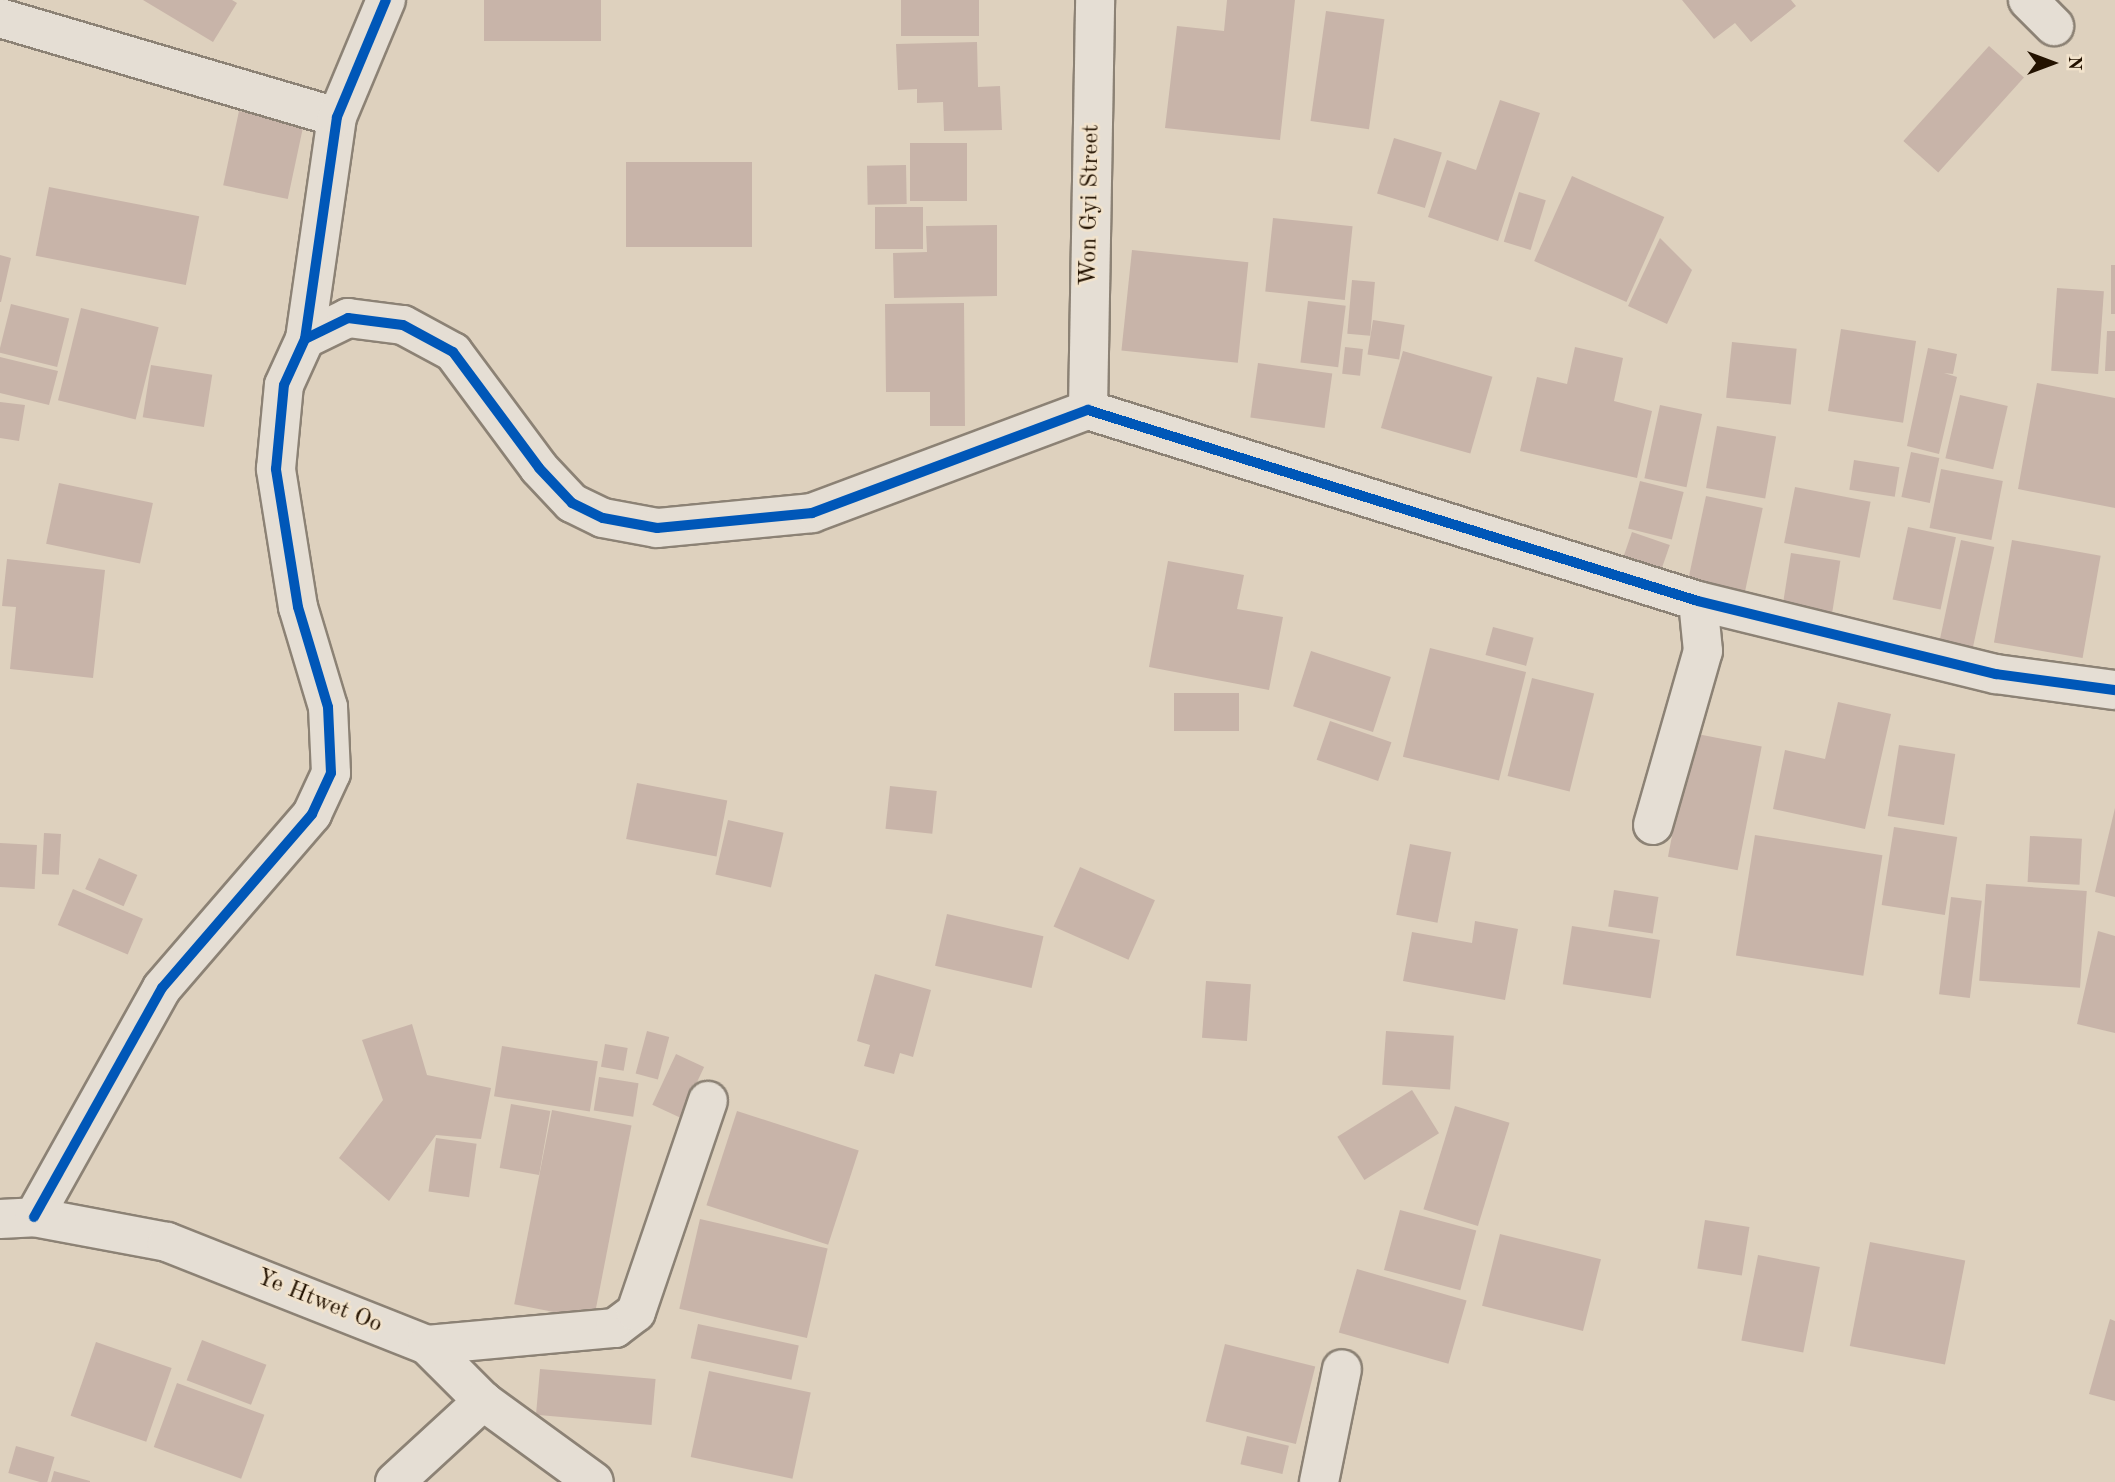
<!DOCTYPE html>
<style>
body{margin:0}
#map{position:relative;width:2115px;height:1482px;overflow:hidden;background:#ded1be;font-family:"Old Standard TT",serif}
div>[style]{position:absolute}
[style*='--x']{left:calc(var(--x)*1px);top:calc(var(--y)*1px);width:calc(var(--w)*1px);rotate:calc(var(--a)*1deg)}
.building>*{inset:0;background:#c8b4a9;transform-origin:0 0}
.roads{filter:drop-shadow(2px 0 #8c8275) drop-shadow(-2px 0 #8c8275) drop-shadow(0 2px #8c8275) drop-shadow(0 -2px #8c8275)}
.minor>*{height:38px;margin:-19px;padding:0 19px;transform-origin:19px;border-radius:19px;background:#e5ded4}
.cycleway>*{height:10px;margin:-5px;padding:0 5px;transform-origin:5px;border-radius:5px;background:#0057b8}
span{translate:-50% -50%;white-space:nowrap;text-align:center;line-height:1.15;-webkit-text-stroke:5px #f2e3cc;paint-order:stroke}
.street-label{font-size:24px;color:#231200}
.north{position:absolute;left:2017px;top:28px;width:70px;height:70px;-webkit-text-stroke:5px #f2e3cc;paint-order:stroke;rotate:90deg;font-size:19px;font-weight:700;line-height:28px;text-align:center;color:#231200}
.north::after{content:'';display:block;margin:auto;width:24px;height:32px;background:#231200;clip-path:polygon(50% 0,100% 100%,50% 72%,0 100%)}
</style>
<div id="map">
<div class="building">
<i style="clip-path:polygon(143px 0,232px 0,237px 3px,213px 42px)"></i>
<i style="left:484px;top:0;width:117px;height:41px"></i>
<i style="left:901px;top:0;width:78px;height:36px"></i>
<i style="clip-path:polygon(1227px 0,1295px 0,1280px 140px,1165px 128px,1177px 26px,1224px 31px)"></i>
<i style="clip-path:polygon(1682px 0,1791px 0,1796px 6px,1751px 42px,1735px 23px,1714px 39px)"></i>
<i style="left:1326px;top:11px;width:59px;height:111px;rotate:8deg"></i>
<i style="clip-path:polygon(977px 42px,978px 87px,1000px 86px,1002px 130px,944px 131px,943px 102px,917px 103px,917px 89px,898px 90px,896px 44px)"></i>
<i style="left:1989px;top:46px;width:47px;height:128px;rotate:42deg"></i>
<i style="clip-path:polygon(1500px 100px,1540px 113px,1498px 241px,1428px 217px,1447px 160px,1476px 170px)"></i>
<i style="left:239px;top:111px;width:66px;height:76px;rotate:12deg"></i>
<i style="left:1394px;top:138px;width:50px;height:58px;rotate:17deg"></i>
<i style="left:910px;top:143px;width:57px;height:58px"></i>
<i style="left:626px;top:162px;width:126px;height:85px"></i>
<i style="left:906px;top:165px;width:39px;height:39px;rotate:89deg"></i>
<i style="left:1572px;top:176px;width:101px;height:93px;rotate:24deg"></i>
<i style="left:49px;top:187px;width:153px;height:70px;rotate:11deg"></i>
<i style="left:1519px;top:192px;width:28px;height:52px;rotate:17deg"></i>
<i style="left:875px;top:207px;width:48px;height:42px"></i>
<i style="left:1273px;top:218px;width:80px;height:74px;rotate:6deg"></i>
<i style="clip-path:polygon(997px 225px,997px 296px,894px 298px,893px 253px,927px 252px,926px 226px)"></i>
<i style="clip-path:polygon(1660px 238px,1692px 270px,1667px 324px,1628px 306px)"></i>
<i style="left:1132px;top:250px;width:117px;height:101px;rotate:6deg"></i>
<i style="clip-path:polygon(0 255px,11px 258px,1px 302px,0 302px)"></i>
<i style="left:2111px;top:265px;width:4px;height:49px"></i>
<i style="left:1352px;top:280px;width:23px;height:54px;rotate:5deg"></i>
<i style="left:2057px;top:288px;width:47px;height:83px;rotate:4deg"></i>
<i style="left:1308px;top:301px;width:38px;height:62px;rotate:7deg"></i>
<i style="clip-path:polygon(964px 303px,965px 426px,930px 426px,930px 392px,886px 392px,885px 304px)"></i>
<i style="left:11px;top:304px;width:60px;height:50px;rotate:14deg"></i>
<i style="left:81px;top:308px;width:80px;height:95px;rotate:14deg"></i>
<i style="left:1373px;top:320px;width:32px;height:35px;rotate:9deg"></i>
<i style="left:1841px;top:329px;width:76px;height:83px;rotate:9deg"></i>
<i style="clip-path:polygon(2107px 331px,2115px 331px,2115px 371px,2105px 371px)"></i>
<i style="left:1732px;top:342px;width:65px;height:56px;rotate:6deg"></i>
<i style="left:1345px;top:347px;width:18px;height:27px;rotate:6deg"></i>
<i style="clip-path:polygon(1575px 347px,1623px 358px,1614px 401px,1652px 411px,1637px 478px,1520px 451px,1537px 377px,1567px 384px)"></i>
<i style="clip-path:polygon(1928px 348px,1957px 354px,1953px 374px,1944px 373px,1957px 377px,1939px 454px,1907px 446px)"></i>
<i style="left:1403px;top:351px;width:93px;height:80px;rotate:16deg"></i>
<i style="clip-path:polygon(0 357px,58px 371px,49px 405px,0 393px)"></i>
<i style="left:1258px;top:363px;width:75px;height:55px;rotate:8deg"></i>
<i style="left:151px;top:365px;width:62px;height:53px;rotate:9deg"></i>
<i style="clip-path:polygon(2037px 383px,2115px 398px,2115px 508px,2018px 489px)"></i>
<i style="left:1960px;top:395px;width:49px;height:65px;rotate:13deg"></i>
<i style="clip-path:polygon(0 402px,25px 405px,19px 441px,0 438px)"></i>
<i style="left:1660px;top:405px;width:43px;height:75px;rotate:12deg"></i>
<i style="left:1717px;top:426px;width:60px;height:63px;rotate:10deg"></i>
<i style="left:1911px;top:452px;width:29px;height:46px;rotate:12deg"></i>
<i style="left:1854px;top:460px;width:46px;height:30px;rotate:9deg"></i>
<i style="left:1941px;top:469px;width:63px;height:60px;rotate:11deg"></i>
<i style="left:1640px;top:481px;width:45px;height:49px;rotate:14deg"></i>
<i style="left:59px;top:483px;width:96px;height:62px;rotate:12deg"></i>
<i style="left:1795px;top:487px;width:77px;height:57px;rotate:11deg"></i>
<i style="left:1706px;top:496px;width:58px;height:97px;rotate:12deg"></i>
<i style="left:1908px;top:527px;width:49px;height:74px;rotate:12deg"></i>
<i style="left:1632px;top:532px;width:40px;height:37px;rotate:19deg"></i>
<i style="left:1961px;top:540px;width:34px;height:104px;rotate:12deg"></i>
<i style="left:2012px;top:540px;width:90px;height:104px;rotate:10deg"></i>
<i style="left:1791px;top:553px;width:50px;height:54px;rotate:9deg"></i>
<i style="clip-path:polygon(7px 559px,105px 570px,93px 678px,10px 669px,16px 607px,2px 606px)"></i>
<i style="clip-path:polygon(1168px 561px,1244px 575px,1237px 609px,1283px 617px,1269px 690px,1149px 667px)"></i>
<i style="left:1493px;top:627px;width:42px;height:29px;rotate:15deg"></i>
<i style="left:1430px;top:648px;width:99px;height:112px;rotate:14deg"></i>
<i style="left:1311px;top:651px;width:84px;height:58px;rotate:18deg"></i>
<i style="left:1532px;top:678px;width:64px;height:101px;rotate:14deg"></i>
<i style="left:1174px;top:693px;width:65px;height:38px"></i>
<i style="clip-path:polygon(1838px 702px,1891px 714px,1865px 829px,1773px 809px,1785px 750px,1825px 759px)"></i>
<i style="left:1330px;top:721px;width:65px;height:41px;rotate:19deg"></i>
<i style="left:1692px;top:733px;width:71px;height:126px;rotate:11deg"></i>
<i style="left:1899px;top:745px;width:57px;height:72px;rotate:9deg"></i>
<i style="left:637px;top:783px;width:92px;height:57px;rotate:11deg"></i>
<i style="left:890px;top:786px;width:47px;height:43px;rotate:6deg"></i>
<i style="clip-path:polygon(2115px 808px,2115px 897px,2095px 892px)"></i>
<i style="left:728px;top:820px;width:57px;height:56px;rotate:13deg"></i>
<i style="left:1894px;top:827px;width:64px;height:79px;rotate:9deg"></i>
<i style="left:44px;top:833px;width:17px;height:41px;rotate:3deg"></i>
<i style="left:1755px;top:835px;width:129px;height:122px;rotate:9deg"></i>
<i style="left:2030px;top:836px;width:52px;height:46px;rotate:3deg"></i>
<i style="left:0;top:843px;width:37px;height:44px;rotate:3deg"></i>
<i style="left:1410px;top:844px;width:42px;height:72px;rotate:11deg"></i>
<i style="left:99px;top:858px;width:42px;height:34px;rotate:24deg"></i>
<i style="left:1080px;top:867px;width:82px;height:65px;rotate:24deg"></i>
<i style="left:1986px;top:884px;width:101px;height:97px;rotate:4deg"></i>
<i style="left:73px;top:889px;width:76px;height:39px;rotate:23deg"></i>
<i style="left:1614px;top:890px;width:45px;height:37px;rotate:9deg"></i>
<i style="left:1951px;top:897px;width:31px;height:98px;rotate:7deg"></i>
<i style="left:947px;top:914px;width:99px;height:53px;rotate:13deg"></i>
<i style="clip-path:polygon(1475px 921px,1518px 929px,1505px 1000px,1403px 981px,1412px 932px,1472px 943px)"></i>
<i style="left:1572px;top:926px;width:89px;height:59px;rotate:9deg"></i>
<i style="clip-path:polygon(2098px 931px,2115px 936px,2115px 1033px,2077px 1024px)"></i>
<i style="clip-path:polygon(875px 974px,931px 990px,913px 1057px,900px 1053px,894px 1074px,864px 1066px,870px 1045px,857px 1041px)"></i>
<i style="left:1206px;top:981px;width:45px;height:57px;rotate:4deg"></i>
<i style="clip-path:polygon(412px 1024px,427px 1075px,491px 1088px,481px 1139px,436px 1135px,389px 1201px,339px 1158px,383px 1100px,362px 1040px)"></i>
<i style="left:647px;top:1031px;width:23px;height:44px;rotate:15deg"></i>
<i style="left:1386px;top:1031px;width:68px;height:54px;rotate:4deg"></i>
<i style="left:605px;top:1044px;width:23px;height:23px;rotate:10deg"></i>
<i style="left:502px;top:1046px;width:97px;height:51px;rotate:9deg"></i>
<i style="left:676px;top:1054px;width:31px;height:56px;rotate:25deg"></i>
<i style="left:599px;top:1077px;width:40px;height:34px;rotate:9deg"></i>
<i style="left:1412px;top:1090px;width:51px;height:88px;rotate:58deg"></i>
<i style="left:511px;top:1104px;width:40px;height:65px;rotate:10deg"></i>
<i style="left:1455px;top:1106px;width:57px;height:108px;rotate:17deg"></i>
<i style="left:552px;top:1110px;width:81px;height:198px;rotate:11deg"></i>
<i style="left:737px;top:1111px;width:128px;height:99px;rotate:18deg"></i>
<i style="left:436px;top:1138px;width:41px;height:54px;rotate:8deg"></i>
<i style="left:1400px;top:1210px;width:79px;height:62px;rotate:15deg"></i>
<i style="left:700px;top:1219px;width:131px;height:92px;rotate:13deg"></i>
<i style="left:1705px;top:1220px;width:45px;height:49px;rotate:9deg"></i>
<i style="left:1500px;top:1234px;width:104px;height:74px;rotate:14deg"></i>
<i style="left:1870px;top:1242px;width:97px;height:106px;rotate:11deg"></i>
<i style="left:1758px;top:1255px;width:63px;height:87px;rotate:11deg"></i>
<i style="left:1357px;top:1269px;width:114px;height:66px;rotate:16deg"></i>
<i style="clip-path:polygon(2110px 1319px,2115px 1321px,2115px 1401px,2089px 1394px)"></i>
<i style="left:698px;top:1324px;width:103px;height:35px;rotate:12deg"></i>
<i style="left:202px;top:1340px;width:69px;height:43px;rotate:21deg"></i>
<i style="left:96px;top:1342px;width:80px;height:78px;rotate:19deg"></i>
<i style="left:1225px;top:1344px;width:93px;height:80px;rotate:14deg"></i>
<i style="left:540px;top:1369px;width:116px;height:46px;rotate:5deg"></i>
<i style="left:709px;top:1371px;width:104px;height:88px;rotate:12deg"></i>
<i style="left:177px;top:1383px;width:93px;height:68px;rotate:20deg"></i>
<i style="left:1247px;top:1436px;width:43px;height:29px;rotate:13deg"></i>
<i style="left:16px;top:1446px;width:40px;height:28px;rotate:16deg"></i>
<i style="clip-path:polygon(54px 1471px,90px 1481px,90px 1482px,51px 1482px)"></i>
</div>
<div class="roads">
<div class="minor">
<i style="--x:2028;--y:0;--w:37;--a:45"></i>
<i style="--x:0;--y:18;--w:351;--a:16.4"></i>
<i style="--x:305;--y:339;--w:48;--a:-26"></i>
<i style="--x:348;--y:318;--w:55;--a:7.3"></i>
<i style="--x:403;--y:325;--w:57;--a:28.4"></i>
<i style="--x:453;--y:352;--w:144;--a:53.4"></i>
<i style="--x:539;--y:468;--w:48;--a:46.7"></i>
<i style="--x:572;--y:503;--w:34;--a:26"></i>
<i style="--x:603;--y:518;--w:55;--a:10.5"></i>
<i style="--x:657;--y:528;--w:156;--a:-5.5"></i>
<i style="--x:812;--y:513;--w:295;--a:-20.5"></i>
<i style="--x:1088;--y:410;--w:639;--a:17.39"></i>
<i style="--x:1698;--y:601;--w:307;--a:13.8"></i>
<i style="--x:1996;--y:674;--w:120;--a:7.7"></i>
<i style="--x:1088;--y:410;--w:410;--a:-89"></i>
<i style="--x:1653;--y:825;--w:181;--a:-74"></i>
<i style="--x:1703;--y:651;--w:50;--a:-95.7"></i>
<i style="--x:34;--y:1217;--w:262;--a:-60.8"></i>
<i style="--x:162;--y:988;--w:230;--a:-49.2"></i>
<i style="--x:312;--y:814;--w:45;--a:-65.1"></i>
<i style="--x:331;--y:773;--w:66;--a:-92.6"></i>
<i style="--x:328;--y:707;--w:104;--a:-106.7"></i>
<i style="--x:298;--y:607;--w:140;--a:-99.1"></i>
<i style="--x:276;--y:469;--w:84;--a:-84.6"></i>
<i style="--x:284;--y:385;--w:51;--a:-65.5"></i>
<i style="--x:305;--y:339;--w:224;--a:-81.8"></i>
<i style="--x:337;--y:117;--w:127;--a:-67.3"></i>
<i style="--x:0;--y:1219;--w:34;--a:-3"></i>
<i style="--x:34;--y:1217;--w:135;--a:10.6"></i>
<i style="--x:167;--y:1242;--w:280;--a:21.6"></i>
<i style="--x:427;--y:1345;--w:79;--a:45"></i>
<i style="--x:483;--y:1401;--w:137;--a:36.1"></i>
<i style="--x:427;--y:1345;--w:189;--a:-5.2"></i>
<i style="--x:615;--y:1328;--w:26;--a:-37"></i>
<i style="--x:636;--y:1312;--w:223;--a:-71.2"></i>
<i style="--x:395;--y:1482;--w:120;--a:-42.6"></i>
<i style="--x:1319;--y:1482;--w:115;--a:-78.5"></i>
</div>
</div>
<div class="cycleway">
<i style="--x:305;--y:339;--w:48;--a:-26"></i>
<i style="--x:348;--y:318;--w:55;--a:7.3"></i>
<i style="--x:403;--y:325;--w:57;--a:28.4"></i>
<i style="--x:453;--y:352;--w:144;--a:53.4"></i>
<i style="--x:539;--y:468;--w:48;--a:46.7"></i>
<i style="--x:572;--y:503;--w:34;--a:26"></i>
<i style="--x:603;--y:518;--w:55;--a:10.5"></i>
<i style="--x:657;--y:528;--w:156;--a:-5.5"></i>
<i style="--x:812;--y:513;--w:295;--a:-20.5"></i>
<i style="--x:1088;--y:410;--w:639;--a:17.39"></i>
<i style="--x:1698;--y:601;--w:307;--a:13.8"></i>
<i style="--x:1996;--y:674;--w:120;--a:7.7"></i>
<i style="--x:34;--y:1217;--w:262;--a:-60.8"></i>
<i style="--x:162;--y:988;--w:230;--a:-49.2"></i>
<i style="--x:312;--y:814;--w:45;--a:-65.1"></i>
<i style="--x:331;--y:773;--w:66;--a:-92.6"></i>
<i style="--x:328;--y:707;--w:104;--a:-106.7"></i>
<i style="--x:298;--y:607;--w:140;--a:-99.1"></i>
<i style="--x:276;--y:469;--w:84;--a:-84.6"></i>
<i style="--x:284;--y:385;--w:51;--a:-65.5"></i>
<i style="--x:305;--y:339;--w:224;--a:-81.8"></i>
<i style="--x:337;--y:117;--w:127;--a:-67.3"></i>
</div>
<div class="street-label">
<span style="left:1091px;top:205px;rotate:-89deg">Won Gyi Street</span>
<span style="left:319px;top:1302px;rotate:22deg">Ye Htwet Oo</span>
</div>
<div class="north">N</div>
</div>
